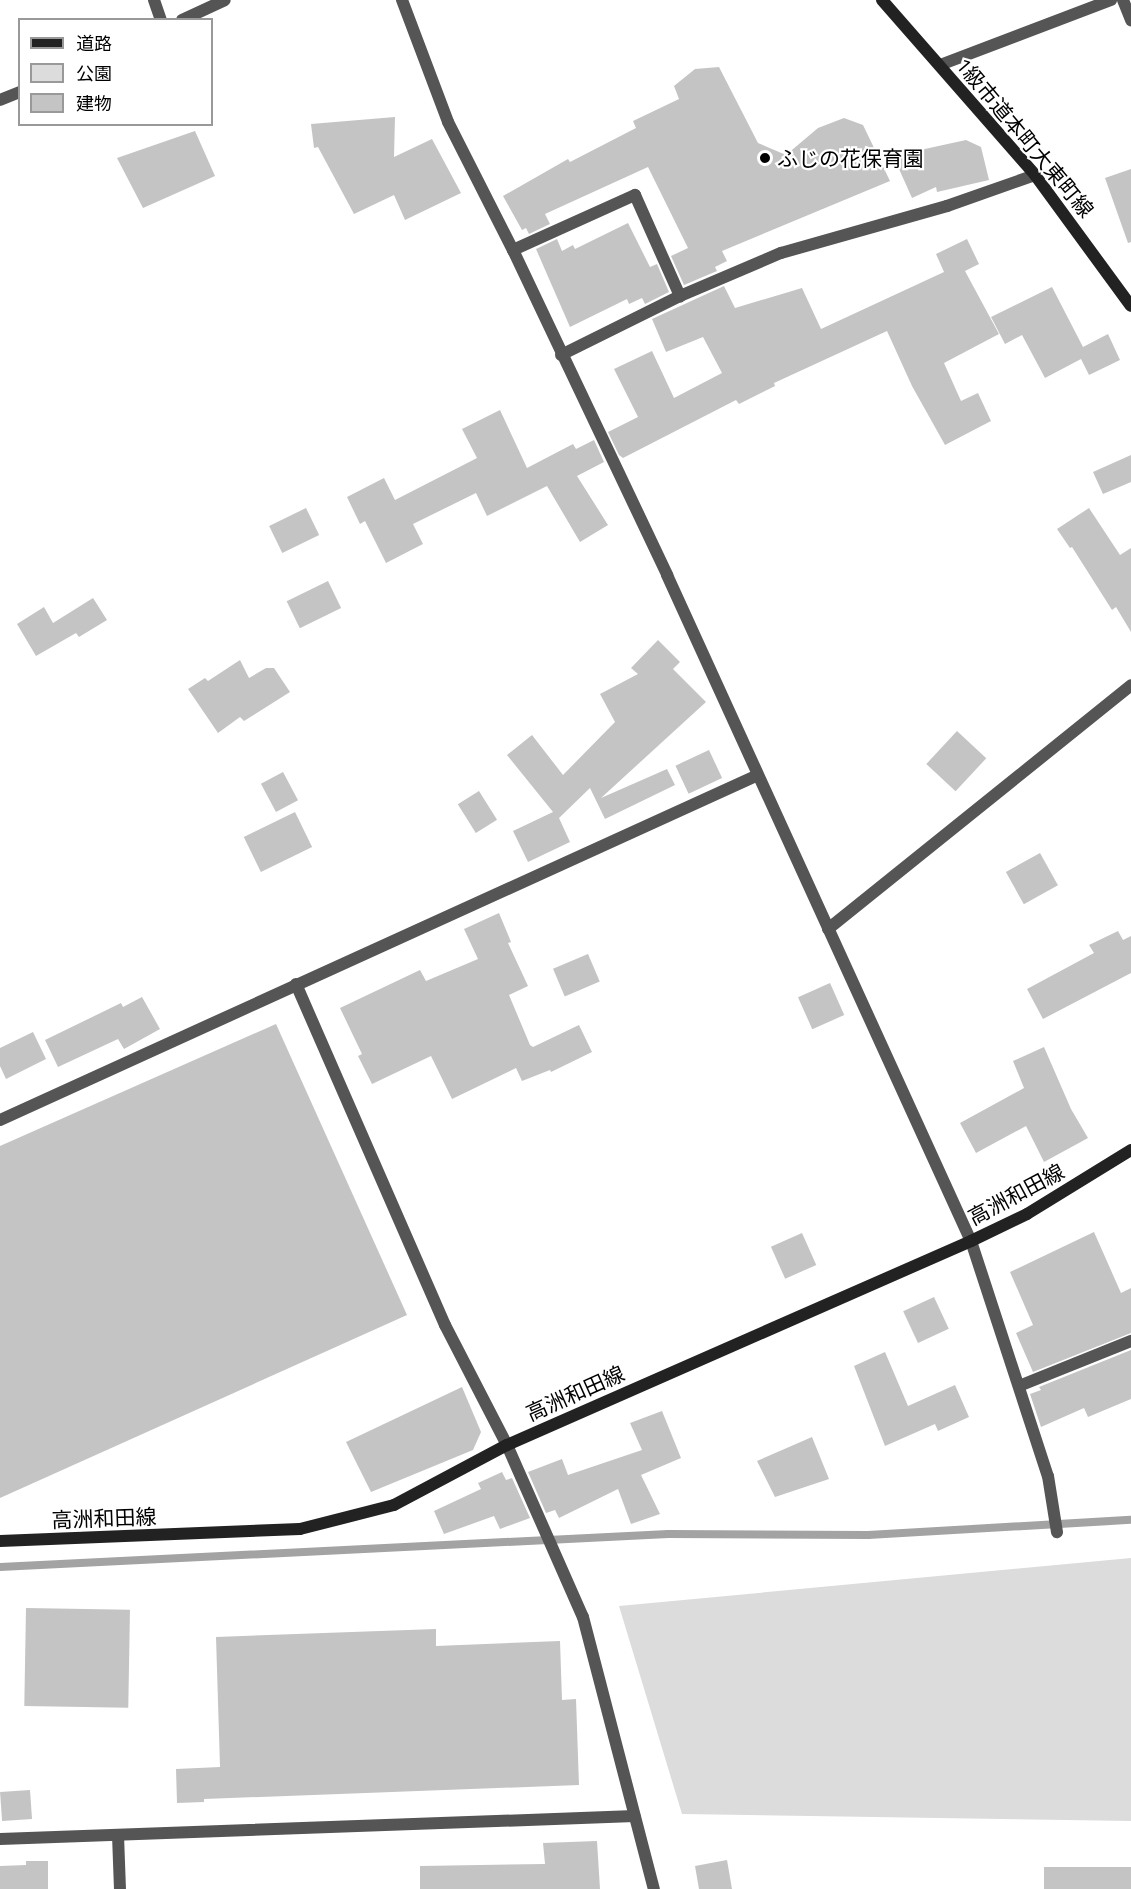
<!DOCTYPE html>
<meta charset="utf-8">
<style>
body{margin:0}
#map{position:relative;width:1131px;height:1889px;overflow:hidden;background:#fff;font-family:"Titillium Web","Noto Sans JP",sans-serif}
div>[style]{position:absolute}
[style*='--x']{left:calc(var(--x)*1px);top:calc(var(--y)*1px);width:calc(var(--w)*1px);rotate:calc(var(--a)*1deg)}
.green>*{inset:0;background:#dcdcdc}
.stream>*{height:8px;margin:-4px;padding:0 4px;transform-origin:4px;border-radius:4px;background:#a3a3a3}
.building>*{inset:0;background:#c4c4c4;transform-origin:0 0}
.street>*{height:12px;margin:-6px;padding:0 6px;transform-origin:6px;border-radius:6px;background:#555}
.secondary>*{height:12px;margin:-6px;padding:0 6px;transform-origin:6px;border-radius:6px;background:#222}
.dots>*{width:16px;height:16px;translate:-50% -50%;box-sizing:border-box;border:3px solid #fff;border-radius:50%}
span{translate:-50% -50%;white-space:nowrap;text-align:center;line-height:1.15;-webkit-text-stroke:4.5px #fff;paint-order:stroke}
.street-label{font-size:21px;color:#000}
.poi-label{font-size:21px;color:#000}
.left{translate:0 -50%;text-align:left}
.legend{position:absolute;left:18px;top:18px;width:195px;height:108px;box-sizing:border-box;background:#fff;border:2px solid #999;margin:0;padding:8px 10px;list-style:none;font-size:18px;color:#000}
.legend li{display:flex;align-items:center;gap:12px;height:30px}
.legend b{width:30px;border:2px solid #999}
</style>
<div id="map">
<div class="green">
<i style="clip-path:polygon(1131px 1558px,1131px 1821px,682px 1814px,619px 1606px)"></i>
</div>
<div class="stream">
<i style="--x:0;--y:1567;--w:669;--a:-2.83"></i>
<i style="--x:668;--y:1534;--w:200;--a:0.3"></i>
<i style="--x:868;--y:1535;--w:263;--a:-3.3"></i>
</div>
<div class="building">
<i style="clip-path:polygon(719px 67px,758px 143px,786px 155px,818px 128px,844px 118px,863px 125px,890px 181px,722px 251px,727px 261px,715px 267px,717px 271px,684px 285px,671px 256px,688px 248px,648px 167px,545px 214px,550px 224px,529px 234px,526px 228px,522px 230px,503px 196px,568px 159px,570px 162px,636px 128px,633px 121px,679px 99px,674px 86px,695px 69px)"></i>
<i style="clip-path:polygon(395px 117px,394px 157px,432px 139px,461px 193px,405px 220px,394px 195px,354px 214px,318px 147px,314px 148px,311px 124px)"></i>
<i style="clip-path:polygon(195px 131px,215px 176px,143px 208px,117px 158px)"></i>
<i style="clip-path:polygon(966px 140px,981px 147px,989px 180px,937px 192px,936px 187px,912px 198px,895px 160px,911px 152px)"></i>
<i style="clip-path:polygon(1131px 169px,1131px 242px,1128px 243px,1105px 178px)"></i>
<i style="clip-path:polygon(628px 223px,650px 267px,657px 264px,669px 292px,645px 304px,642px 298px,629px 304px,627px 299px,570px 327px,536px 249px,557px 239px,562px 251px,573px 245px,575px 249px)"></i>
<i style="clip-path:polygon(967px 239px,979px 264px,965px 271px,999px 334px,944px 363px,961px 401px,978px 393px,991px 421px,945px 445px,912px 386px,887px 331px,774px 383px,775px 386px,739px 404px,736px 400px,623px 458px,619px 455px,608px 432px,638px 417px,614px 369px,652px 351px,674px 398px,722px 373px,703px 337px,666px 352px,652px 319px,724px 286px,735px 308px,802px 288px,821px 329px,944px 272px,936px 254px)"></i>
<i style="clip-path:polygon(1052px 287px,1083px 347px,1108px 334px,1120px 360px,1089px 375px,1081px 359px,1045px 378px,1022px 335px,1005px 344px,991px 317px)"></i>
<i style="clip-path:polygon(500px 410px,527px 468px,573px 444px,576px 449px,594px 440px,604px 462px,577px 476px,608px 525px,580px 542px,547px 486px,487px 516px,476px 493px,413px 524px,423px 544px,386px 563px,365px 521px,360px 524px,347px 497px,384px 478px,395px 500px,477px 458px,462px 429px)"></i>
<i style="clip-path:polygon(1131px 455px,1131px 482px,1103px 494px,1093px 472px)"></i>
<i style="left:306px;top:508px;width:30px;height:41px;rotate:64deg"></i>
<i style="clip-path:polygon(1089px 508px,1120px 555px,1131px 548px,1131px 632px,1116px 607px,1112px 610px,1072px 547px,1070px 548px,1057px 529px)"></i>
<i style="left:328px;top:581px;width:30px;height:46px;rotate:64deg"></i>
<i style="clip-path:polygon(93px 598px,107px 620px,79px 637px,76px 633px,36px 656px,17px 624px,44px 607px,53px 623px)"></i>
<i style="clip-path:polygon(658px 640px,680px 662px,673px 669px,706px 702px,601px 798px,667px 769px,675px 785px,605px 819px,590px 788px,559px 818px,570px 842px,528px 862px,513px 831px,553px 812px,507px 755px,532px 735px,563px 775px,615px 722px,600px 694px,638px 674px,631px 668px)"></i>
<i style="clip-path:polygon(240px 660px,249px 678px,266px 668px,274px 668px,290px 692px,244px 721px,240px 717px,218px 733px,188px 689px,205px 678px,208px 681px)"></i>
<i style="left:957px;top:731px;width:40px;height:45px;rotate:43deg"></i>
<i style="left:709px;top:750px;width:31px;height:37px;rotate:65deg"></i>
<i style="left:283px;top:772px;width:32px;height:25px;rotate:62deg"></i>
<i style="left:479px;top:791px;width:34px;height:25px;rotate:58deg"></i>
<i style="left:295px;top:812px;width:39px;height:57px;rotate:64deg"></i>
<i style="left:1040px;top:853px;width:37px;height:39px;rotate:61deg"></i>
<i style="clip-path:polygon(499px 913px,511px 942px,508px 943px,528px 986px,509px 995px,530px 1045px,533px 1047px,579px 1025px,592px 1052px,551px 1072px,550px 1070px,522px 1081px,516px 1068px,452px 1099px,431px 1056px,372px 1084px,358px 1056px,362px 1054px,340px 1008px,420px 970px,426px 981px,478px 959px,464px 929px)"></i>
<i style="clip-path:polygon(1118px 931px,1123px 940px,1131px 936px,1131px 973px,1043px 1019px,1027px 989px,1094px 953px,1089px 945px)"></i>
<i style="left:588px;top:954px;width:30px;height:38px;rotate:67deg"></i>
<i style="left:830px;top:983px;width:35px;height:35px;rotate:66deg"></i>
<i style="clip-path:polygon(142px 997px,160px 1029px,124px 1049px,118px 1039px,58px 1067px,45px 1040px,121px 1003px,123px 1007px)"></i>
<i style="clip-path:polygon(276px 1024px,407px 1315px,0 1498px,0 1146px)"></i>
<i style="clip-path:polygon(33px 1032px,46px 1059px,6px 1079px,0 1066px,0 1048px)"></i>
<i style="clip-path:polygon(1044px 1047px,1071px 1109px,1088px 1138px,1044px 1162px,1026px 1126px,976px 1153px,960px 1123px,1024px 1088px,1013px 1061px)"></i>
<i style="clip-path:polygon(1094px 1232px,1121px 1293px,1131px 1288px,1131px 1333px,1033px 1372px,1016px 1333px,1033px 1325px,1010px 1272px)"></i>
<i style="left:802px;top:1233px;width:35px;height:34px;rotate:66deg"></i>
<i style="left:934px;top:1297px;width:35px;height:34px;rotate:65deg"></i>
<i style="clip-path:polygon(1131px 1350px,1131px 1399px,1088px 1417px,1084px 1408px,1041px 1427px,1030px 1394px,1041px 1390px,1039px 1387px)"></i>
<i style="clip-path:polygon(885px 1352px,908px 1406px,955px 1385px,969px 1417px,938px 1431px,935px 1424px,885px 1446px,854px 1366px)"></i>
<i style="clip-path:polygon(462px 1387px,481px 1432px,473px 1450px,371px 1492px,346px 1442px)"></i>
<i style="clip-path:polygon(662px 1411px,681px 1458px,641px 1475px,660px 1514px,631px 1524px,618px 1489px,559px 1518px,555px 1510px,546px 1513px,528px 1472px,562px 1459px,568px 1475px,642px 1450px,630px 1423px)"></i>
<i style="clip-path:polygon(812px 1437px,829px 1479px,775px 1497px,757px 1461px)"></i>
<i style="clip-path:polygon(502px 1472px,506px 1480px,512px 1478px,530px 1518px,500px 1529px,494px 1516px,444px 1534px,434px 1511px,481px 1489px,478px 1483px)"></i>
<i style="left:26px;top:1608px;width:104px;height:98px;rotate:1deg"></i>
<i style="clip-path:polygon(436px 1629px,436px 1646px,560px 1641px,562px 1700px,576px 1699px,579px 1785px,204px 1799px,204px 1802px,177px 1803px,176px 1769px,220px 1767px,216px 1637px)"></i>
<i style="left:30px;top:1790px;width:29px;height:30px;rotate:86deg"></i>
<i style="clip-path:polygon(597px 1841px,600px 1889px,420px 1889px,420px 1866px,545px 1864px,543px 1843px)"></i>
<i style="clip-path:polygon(727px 1860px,732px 1889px,699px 1889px,695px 1866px)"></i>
<i style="clip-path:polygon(26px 1861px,48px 1861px,48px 1889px,0 1889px,0 1866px,26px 1865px)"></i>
<i style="left:1131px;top:1867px;width:22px;height:87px;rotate:90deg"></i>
</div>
<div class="street">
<i style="--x:154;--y:0;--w:21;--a:71"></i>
<i style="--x:402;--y:0;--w:130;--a:69.3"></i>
<i style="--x:448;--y:122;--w:144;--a:63.1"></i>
<i style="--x:513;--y:250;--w:360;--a:64.6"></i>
<i style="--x:667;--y:575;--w:732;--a:65.47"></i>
<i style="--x:971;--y:1241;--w:247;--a:71.9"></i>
<i style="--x:1048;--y:1476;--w:57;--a:80.9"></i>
<i style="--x:1123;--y:0;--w:22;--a:68"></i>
<i style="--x:182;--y:20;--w:47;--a:-24.9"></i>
<i style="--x:940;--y:65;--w:183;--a:-20.8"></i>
<i style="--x:0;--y:100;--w:22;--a:-22"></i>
<i style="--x:513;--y:250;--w:134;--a:-24.3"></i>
<i style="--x:635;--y:195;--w:111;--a:66"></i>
<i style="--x:561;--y:355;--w:133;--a:-26.4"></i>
<i style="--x:680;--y:296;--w:110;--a:-23.1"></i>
<i style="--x:781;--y:253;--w:173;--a:-15.8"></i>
<i style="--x:947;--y:206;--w:93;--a:-19.4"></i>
<i style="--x:828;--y:929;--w:389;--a:-38.8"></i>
<i style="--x:296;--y:984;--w:372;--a:66.4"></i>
<i style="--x:445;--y:1325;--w:135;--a:62.7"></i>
<i style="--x:507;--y:1445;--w:188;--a:66.2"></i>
<i style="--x:583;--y:1617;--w:281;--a:75.4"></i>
<i style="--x:0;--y:1120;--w:831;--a:-24.47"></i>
<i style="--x:1019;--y:1386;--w:121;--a:-21.9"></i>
<i style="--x:118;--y:1835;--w:54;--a:87.9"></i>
<i style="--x:0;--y:1839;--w:635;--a:-2.07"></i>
</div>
<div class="secondary">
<i style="--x:882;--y:0;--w:232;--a:48.8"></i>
<i style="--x:1035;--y:175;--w:162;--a:53.8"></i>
<i style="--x:0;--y:1541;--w:300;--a:-2.3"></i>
<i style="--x:300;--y:1529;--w:97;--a:-14.3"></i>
<i style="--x:394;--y:1505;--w:128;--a:-28"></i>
<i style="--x:507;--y:1445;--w:507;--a:-23.73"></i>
<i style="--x:971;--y:1241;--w:62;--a:-25.7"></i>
<i style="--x:1027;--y:1214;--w:122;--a:-31.6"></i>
</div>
<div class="dots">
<i style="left:765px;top:158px;background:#000"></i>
</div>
<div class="street-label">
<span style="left:1025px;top:137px;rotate:50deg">1級市道本町大東町線</span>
<span style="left:1016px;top:1194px;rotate:-28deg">高洲和田線</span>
<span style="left:575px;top:1393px;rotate:-24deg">高洲和田線</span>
<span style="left:104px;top:1518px;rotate:-2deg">高洲和田線</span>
</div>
<div class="poi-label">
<span class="left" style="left:777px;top:158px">ふじの花保育園</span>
</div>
<ul class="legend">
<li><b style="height:8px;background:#222"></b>道路</li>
<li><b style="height:16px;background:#dcdcdc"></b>公園</li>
<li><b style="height:16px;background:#c4c4c4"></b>建物</li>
</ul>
</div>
